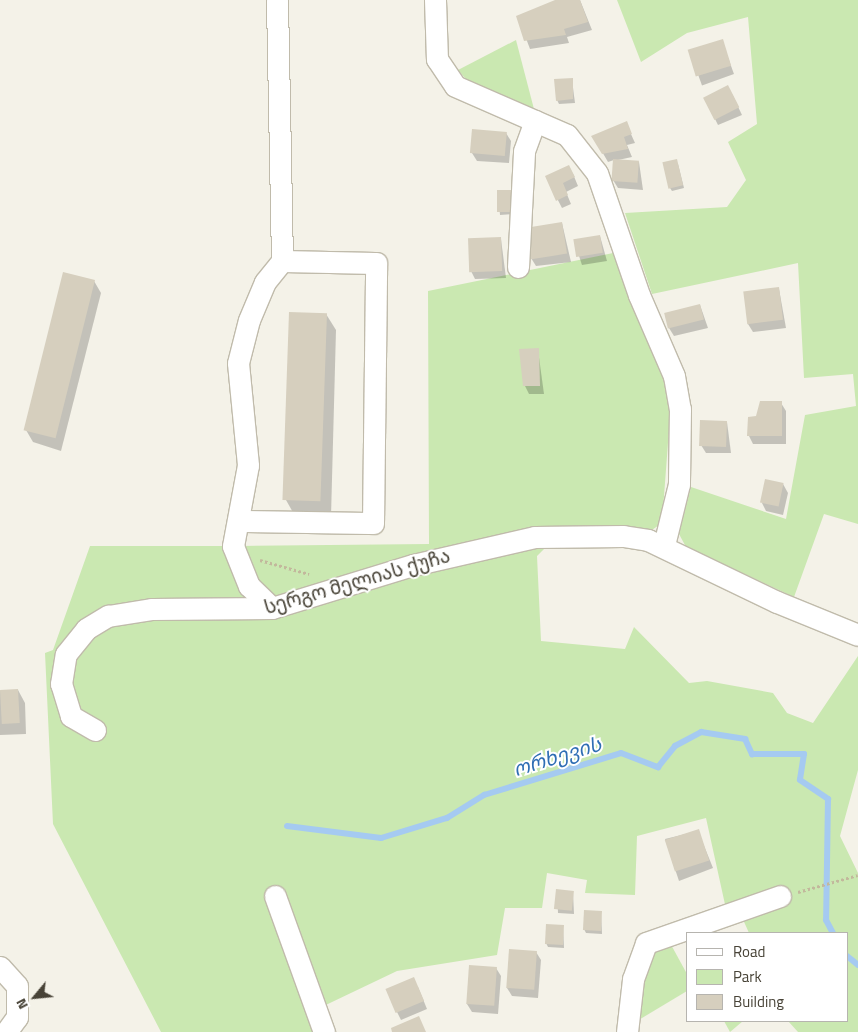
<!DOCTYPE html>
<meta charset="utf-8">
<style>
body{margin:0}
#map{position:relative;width:858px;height:1032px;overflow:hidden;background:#f4f2e8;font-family:"Titillium Web","Noto Sans Georgian",sans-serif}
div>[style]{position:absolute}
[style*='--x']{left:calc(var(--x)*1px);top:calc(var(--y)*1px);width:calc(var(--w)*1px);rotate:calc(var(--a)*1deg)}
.green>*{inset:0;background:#cae8b1}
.shadow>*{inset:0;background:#0003;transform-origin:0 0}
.stream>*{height:6px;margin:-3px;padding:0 3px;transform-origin:3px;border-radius:3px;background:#a5caf1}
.building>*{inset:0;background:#d6cfbe;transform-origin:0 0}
.path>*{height:3px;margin-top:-1.5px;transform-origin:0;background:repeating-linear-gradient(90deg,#c2b89c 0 2.5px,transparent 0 5px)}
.roads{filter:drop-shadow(1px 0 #c0bbab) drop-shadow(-1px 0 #c0bbab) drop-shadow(0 1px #c0bbab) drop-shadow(0 -1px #c0bbab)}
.minor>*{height:21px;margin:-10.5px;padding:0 10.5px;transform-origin:10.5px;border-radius:10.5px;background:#fff}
span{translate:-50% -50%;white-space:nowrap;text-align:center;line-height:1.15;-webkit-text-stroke:4px #fff;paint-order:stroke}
.street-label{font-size:19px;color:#484337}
.water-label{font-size:20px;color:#2f6eb4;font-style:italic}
.legend{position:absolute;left:686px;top:932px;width:162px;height:90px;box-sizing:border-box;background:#fff;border:1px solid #b6b4af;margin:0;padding:6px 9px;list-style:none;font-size:15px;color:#484337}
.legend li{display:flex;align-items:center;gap:10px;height:25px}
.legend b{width:25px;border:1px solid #b6b4af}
.north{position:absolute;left:10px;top:972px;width:50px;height:50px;-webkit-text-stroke:4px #fff;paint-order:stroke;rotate:242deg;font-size:14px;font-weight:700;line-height:20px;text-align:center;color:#484337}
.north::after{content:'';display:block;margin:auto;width:18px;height:22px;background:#484337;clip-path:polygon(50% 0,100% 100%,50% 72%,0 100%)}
</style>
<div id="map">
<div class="green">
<i style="clip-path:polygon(617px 0,858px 0,858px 524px,824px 514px,794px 597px,686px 547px,679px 534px,691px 487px,786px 519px,805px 415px,856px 406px,853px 374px,804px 378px,798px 263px,652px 294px,625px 213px,727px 207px,746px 180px,728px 142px,757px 124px,748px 17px,687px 33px,641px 62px)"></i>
<i style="clip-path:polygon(516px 40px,535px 113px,472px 86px,458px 70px)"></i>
<i style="clip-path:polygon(618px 252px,665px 369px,670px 416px,662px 523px,649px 532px,542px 529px,505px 533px,276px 597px,264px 595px,239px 546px,429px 544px,428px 291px)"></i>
<i style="clip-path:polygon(549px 544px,537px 556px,541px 641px,625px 649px,634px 627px,689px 683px,707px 681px,773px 693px,787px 713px,813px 723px,858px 656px,858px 770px,840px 836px,858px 873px,858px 1032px,798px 1032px,788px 1021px,847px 1021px,847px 933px,749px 933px,741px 915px,726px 909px,706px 818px,637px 836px,635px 895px,585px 893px,587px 880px,547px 873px,542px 908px,505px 908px,497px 955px,397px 971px,309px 1013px,315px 1032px,161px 1032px,53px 824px,45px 653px,53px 650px,90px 546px,226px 546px,251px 598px,271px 619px,329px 596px,430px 566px)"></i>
<i style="clip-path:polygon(669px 941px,687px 974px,687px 991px,632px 1024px,639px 979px,651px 955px)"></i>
<i style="clip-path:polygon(724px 1021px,743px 1021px,730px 1032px)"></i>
</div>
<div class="shadow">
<i style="clip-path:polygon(557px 0,580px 0,592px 30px,567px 37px,569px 43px,530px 49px,518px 17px)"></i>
<i style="left:722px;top:41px;width:35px;height:34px;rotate:70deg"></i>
<i style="clip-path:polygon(572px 80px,575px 103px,559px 104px,557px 100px)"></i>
<i style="clip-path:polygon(732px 94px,742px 115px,718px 125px,714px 117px)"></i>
<i style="clip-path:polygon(626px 123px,635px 143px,627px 145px,632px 157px,618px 160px,639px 162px,643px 190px,618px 188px,613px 180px,614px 160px,608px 162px,593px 136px)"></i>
<i style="clip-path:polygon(506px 133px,511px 141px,509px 163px,477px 161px,472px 153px)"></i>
<i style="clip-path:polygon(678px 164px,684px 188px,672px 191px,670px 188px)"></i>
<i style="clip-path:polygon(573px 174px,578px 186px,566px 192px,571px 204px,562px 208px,546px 177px)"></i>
<i style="clip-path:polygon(498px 191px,515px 214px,500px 215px)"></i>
<i style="clip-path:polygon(562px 223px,571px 262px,536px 266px,531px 258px)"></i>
<i style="clip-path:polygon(600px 236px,607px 261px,582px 265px,574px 241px)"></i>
<i style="clip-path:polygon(501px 239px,506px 278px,475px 279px,471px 271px)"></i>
<i style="clip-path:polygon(94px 281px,101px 293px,61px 451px,33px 442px,26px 430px)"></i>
<i style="clip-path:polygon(779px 289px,786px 328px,753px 332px,748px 324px)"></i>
<i style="clip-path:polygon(700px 305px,708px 328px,674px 336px,669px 328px)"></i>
<i style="clip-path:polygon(290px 313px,326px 314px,336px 330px,331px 517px,295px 516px,286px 500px)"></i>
<i style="clip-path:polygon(538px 350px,544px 394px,529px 394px,525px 386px)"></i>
<i style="clip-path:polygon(781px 403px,786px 411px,786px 444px,753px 444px,749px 436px,757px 417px)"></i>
<i style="clip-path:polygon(727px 422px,731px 453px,706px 453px,701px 445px)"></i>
<i style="clip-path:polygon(783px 484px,788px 493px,783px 515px,766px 511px,762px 503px)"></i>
<i style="clip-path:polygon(18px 690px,25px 703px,26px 734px,0 735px,0 691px)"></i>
<i style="clip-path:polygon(698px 831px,713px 868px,679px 881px,665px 839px)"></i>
<i style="clip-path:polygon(557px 891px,573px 892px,574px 914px,558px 913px)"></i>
<i style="clip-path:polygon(601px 912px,602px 934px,586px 933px,584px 929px)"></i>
<i style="clip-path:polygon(563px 926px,564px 948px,548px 947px,546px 943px)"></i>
<i style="clip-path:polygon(536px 952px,541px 960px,538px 998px,512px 996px,507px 988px)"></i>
<i style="clip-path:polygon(496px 968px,501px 976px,498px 1014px,472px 1012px,467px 1004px)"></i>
<i style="clip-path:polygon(418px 987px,427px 1009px,401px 1020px,397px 1012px)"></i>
</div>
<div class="stream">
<i style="--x:287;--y:826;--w:95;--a:7.3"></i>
<i style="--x:381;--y:838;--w:69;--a:-16.9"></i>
<i style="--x:447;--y:818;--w:44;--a:-31.9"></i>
<i style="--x:484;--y:795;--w:143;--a:-17"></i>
<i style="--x:621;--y:753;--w:40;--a:21"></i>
<i style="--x:658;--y:767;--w:27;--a:-51"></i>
<i style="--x:675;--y:746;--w:30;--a:-28"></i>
<i style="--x:701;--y:732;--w:45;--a:9"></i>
<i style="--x:745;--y:739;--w:17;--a:65"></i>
<i style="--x:752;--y:754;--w:52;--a:0"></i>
<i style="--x:804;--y:754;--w:26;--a:99"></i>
<i style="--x:800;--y:780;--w:34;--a:34"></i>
<i style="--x:828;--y:799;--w:121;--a:90.9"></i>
<i style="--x:826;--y:920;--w:15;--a:62"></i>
<i style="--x:847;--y:956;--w:14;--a:39"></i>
</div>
<div class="building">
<i style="clip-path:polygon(555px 0,580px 0,588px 22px,564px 29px,566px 35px,524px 41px,516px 16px)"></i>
<i style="left:723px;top:39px;width:28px;height:37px;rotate:73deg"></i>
<i style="clip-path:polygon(573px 78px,573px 99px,556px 101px,554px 79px)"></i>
<i style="left:728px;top:85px;width:25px;height:28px;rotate:63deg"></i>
<i style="clip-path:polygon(627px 121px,632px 134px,624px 137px,628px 149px,602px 154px,591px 136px)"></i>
<i style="left:472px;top:129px;width:35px;height:24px;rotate:5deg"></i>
<i style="left:613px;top:159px;width:26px;height:22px;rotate:4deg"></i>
<i style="left:677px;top:159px;width:27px;height:15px;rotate:77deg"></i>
<i style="clip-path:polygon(569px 165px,575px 177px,563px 183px,568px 195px,556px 201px,545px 176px)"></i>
<i style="left:497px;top:190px;width:17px;height:22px"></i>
<i style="left:562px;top:222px;width:32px;height:36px;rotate:81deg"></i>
<i style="left:600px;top:235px;width:18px;height:27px;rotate:81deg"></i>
<i style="left:501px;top:237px;width:34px;height:33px;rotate:88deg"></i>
<i style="left:63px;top:272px;width:33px;height:163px;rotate:14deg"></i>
<i style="left:779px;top:287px;width:33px;height:36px;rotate:83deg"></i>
<i style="left:700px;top:304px;width:16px;height:37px;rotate:76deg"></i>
<i style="left:289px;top:312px;width:38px;height:188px;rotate:2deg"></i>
<i style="clip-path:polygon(539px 348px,540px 386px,523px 386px,519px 349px)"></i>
<i style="clip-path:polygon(760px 401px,782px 401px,782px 436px,747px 436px,748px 417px,756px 416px)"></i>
<i style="left:700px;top:420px;width:27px;height:26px;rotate:2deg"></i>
<i style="left:765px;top:479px;width:19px;height:24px;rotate:12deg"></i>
<i style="left:18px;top:689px;width:34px;height:18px;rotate:87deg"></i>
<i style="left:699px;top:829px;width:33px;height:36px;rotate:72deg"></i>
<i style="left:556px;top:889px;width:18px;height:20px;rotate:6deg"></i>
<i style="left:584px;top:910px;width:18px;height:20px;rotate:3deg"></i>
<i style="left:546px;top:924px;width:18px;height:20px;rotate:3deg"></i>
<i style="left:509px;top:949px;width:28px;height:39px;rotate:4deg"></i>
<i style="left:469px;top:965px;width:28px;height:39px;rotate:4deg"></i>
<i style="left:414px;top:977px;width:26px;height:31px;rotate:67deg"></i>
<i style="clip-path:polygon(419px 1016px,426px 1032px,392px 1032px,391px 1028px)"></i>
</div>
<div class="path">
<i style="--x:260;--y:560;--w:51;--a:15.9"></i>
<i style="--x:798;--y:892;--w:62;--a:-15.8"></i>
</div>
<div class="roads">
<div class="minor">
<i style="--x:435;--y:0;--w:59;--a:88.1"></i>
<i style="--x:437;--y:59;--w:32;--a:56"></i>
<i style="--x:455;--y:86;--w:122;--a:23.6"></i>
<i style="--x:567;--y:135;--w:48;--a:51.7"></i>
<i style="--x:597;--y:173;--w:129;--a:71"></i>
<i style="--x:639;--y:295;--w:88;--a:66.6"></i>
<i style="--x:674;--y:376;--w:34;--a:80"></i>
<i style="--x:680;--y:409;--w:75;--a:90.8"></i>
<i style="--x:679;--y:484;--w:63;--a:103.8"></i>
<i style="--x:518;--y:267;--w:116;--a:-87"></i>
<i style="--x:524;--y:151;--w:32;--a:-70"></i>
<i style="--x:240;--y:521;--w:133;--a:0.9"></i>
<i style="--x:373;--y:523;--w:260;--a:-89.3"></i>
<i style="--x:376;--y:263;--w:94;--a:-178.8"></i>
<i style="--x:272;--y:608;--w:32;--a:-136"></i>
<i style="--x:249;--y:586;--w:43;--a:-111.8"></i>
<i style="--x:233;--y:546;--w:82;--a:-79.5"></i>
<i style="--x:248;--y:465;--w:102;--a:-95.6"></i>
<i style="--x:238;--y:363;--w:44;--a:-75.7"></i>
<i style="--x:249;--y:320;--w:41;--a:-67.2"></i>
<i style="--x:265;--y:282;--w:27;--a:-51"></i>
<i style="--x:282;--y:261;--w:261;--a:-91.1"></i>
<i style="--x:95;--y:730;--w:28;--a:-150"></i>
<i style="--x:71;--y:716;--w:34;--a:-107"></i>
<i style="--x:61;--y:684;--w:30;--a:-81"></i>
<i style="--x:66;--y:654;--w:32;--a:-51"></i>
<i style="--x:86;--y:629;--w:26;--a:-31"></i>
<i style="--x:108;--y:616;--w:45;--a:-9"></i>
<i style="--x:152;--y:609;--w:120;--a:-0.5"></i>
<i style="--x:272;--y:608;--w:147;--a:-17"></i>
<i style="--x:413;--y:565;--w:125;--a:-12.9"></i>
<i style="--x:535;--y:537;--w:88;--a:-0.7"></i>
<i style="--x:623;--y:536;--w:25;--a:9"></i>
<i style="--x:648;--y:540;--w:143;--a:25.7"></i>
<i style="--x:777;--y:602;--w:87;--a:22.2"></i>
<i style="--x:275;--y:896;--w:145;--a:70.2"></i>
<i style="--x:0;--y:967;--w:25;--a:48"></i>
<i style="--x:17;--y:986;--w:31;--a:90"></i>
<i style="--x:17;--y:1017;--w:19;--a:126"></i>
<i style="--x:627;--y:1032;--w:53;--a:-83.5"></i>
<i style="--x:633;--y:979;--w:38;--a:-70"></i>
<i style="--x:646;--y:943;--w:142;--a:-19.3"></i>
</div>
</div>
<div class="street-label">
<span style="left:357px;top:581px;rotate:-16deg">სერგო მელიას ქუჩა</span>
</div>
<div class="water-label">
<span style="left:557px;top:756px;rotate:-17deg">ორხევის</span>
</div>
<ul class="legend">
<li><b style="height:6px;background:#fff"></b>Road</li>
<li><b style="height:14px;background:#cae8b1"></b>Park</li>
<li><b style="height:14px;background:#d6cfbe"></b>Building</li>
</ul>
<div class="north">N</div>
</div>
